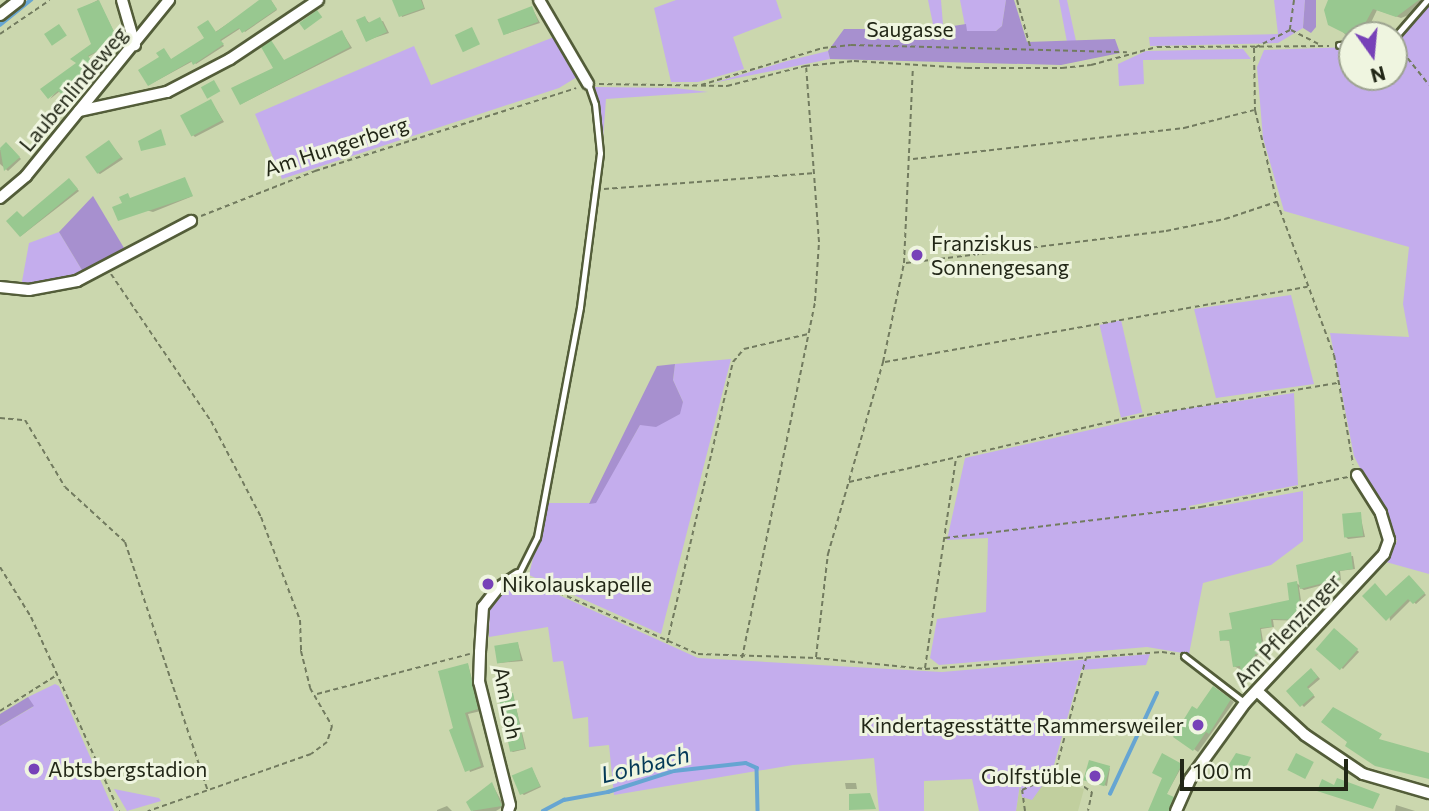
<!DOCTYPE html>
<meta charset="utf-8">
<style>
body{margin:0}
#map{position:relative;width:1429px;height:811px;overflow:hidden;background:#cbd7ae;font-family:Commissioner,sans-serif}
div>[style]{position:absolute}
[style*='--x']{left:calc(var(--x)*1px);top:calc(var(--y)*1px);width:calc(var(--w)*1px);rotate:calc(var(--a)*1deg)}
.built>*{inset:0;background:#c1cf9e}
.green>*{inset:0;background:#c4aded;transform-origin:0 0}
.forest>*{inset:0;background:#a790cf}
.shadow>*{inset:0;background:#0003}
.stream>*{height:3.5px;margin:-1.75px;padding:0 1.75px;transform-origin:1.75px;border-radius:1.75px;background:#66a5d2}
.building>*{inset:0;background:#98c890;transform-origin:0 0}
.path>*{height:2px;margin-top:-1px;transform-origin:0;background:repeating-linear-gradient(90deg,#727b5f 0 5px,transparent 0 8.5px)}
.roads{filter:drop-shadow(2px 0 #535d39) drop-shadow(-2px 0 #535d39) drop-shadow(0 2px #535d39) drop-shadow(0 -2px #535d39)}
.service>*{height:5px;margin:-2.5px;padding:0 2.5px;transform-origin:2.5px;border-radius:2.5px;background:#fff}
.minor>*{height:10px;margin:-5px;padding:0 5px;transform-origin:5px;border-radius:5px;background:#fff}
.dots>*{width:19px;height:19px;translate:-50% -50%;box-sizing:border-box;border:4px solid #eff5e0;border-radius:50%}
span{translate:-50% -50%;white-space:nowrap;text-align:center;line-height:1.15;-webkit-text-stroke:6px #eff5e0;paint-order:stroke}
.street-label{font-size:21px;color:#222717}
.poi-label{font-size:21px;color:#222717}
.left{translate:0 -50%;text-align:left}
.right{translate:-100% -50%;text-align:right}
.water-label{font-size:23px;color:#043957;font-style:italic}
.north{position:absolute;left:1338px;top:21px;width:70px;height:70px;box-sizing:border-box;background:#eff5e0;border:2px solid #9da390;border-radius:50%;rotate:165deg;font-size:19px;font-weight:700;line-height:28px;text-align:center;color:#222717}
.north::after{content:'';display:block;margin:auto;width:24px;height:32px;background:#7741b8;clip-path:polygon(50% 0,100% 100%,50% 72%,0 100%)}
.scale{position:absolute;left:1180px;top:759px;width:168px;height:32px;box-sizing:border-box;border:4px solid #222717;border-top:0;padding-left:9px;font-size:21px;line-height:24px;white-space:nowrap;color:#222717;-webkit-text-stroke:5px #eff5e0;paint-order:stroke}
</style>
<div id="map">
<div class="built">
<i style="clip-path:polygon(1052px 772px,1051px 777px,1084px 789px,1078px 811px,1016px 811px,1020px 784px)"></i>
</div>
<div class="green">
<i style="clip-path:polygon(676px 0,776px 0,782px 18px,733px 37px,744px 69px,698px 82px,671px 82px,654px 8px)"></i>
<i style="clip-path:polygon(928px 0,941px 0,943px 25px,934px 29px)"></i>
<i style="clip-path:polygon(960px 0,1006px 0,1002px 26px,996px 31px,966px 31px)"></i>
<i style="clip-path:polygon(1059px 0,1067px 0,1076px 41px,1067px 42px)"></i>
<i style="clip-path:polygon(1274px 0,1305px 0,1303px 28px,1278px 43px,1150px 46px,1149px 37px,1278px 34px)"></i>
<i style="clip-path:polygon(1429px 4px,1429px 574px,1386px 562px,1397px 541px,1354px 456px,1330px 333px,1409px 337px,1403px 304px,1409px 247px,1284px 211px,1263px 138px,1257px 67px,1264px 50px,1352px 47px,1352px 77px,1394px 77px,1394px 42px)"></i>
<i style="clip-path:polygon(554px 37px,577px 77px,559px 88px,282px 179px,255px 114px,414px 46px,431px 85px)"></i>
<i style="clip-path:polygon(1243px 49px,1251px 59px,1143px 60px,1144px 84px,1119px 86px,1118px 64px,1146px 51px)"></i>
<i style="clip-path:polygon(828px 51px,830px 59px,713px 83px,787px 61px)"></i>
<i style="clip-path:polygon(594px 87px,675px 88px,708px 92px,606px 99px,600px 180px,600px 126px)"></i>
<i style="clip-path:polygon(59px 232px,85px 275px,21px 287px,29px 243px)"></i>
<i style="clip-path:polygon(1291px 295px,1314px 384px,1216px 398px,1194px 309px)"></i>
<i style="left:1121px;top:320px;width:95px;height:22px;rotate:77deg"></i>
<i style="clip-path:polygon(731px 359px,661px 634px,529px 575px,546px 503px,595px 503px,640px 425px,683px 402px,673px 380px,675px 364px)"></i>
<i style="clip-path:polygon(1294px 393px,1298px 485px,1189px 506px,1190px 510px,1231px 504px,1303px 491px,1303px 541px,1271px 565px,1203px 583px,1189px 654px,1147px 647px,939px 665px,930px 658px,937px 619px,986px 612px,988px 538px,947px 540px,965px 458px,1183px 409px)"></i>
<i style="clip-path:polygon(513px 580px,541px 587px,698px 658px,942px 672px,1150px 654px,1146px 665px,1081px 670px,1052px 772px,1032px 800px,1022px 797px,1020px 784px,1016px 811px,979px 811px,972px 779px,924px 781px,924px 811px,879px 811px,874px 758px,793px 765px,614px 795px,609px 745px,589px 747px,588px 717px,573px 719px,563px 661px,553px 662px,548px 627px,489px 637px,490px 602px)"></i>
<i style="clip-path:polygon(55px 684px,59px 686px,114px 811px,0 811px,0 726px,33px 707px,28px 697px)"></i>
<i style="clip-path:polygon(114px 789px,159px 798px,161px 801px,127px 811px)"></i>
</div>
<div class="forest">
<i style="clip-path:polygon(1006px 0,1014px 0,1027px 42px,1115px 39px,1120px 53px,1061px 65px,830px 59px,828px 51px,844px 29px,934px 29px,966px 24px,967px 31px,996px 31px,1002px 26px)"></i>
<i style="clip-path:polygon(1305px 0,1316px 0,1316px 27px,1311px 33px,1303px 28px)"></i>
<i style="clip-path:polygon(93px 196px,127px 253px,85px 275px,59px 232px)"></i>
<i style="clip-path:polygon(675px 364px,673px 380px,683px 402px,680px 414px,656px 427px,640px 425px,596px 503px,589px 504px,657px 366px)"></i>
<i style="clip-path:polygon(28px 697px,34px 706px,0 726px,0 714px)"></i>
</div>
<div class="shadow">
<i style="clip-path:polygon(98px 0,118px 40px,88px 57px,99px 72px,72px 92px,79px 101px,76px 105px,60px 91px,50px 99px,94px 44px,79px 10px)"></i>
<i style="clip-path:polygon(263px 0,271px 0,277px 10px,245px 32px,241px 28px,221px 41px,224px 46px,196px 64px,193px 61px,149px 85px,164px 50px,172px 61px)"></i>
<i style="clip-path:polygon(397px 0,422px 0,425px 9px,402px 17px)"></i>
<i style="clip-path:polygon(1332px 0,1420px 0,1420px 2px,1414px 13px,1401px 18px,1377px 10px,1367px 31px,1347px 36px,1327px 17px)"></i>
<i style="clip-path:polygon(532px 8px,540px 23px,506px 34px)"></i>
<i style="clip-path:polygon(365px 18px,370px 24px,383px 21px,389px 33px,368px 40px)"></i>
<i style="clip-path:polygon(342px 32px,352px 48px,241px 104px,276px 68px,271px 42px,285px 62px)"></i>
<i style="clip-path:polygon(211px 101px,224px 122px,195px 137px,193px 135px)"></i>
<i style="clip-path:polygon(109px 142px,123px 159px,100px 174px,98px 173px)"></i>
<i style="clip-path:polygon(7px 144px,21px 159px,8px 171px,0 164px,0 150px)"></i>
<i style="clip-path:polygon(71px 182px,79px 191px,21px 236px,24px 219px)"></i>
<i style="clip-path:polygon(193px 196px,153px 212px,124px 204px,131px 200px)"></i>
<i style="clip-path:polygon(1360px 514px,1365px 537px,1348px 539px,1346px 537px)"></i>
<i style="clip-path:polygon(1353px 556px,1355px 569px,1340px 571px,1341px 580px,1304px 590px,1299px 587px,1304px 621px,1273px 620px,1274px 627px,1261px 629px,1265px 653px,1257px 655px,1259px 666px,1245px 672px,1234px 666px,1231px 641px,1222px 640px,1291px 601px,1296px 583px,1301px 586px,1325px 558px)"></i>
<i style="clip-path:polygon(1411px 579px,1426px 595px,1416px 604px,1411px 600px,1390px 621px,1387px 597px)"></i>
<i style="clip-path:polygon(1337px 631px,1359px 652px,1343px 669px,1318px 648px)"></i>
<i style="clip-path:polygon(518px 644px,523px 661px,499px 663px)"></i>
<i style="clip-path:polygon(468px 665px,481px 711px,468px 714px,484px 767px,470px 772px,455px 730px)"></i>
<i style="clip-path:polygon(1314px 672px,1320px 679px,1308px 689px,1315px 697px,1304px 707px,1288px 691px)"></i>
<i style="clip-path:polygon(1218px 690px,1234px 702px,1198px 752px,1175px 736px)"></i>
<i style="clip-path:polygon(513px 695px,526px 749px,513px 752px,511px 751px)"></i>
<i style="clip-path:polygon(1163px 755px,1182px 766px,1166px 795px,1174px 799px,1171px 811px,1149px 811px,1165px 778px)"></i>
<i style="clip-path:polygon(1110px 768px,1107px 786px,1088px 780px)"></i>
<i style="clip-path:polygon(532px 769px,541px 787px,524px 795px,521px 793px)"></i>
<i style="clip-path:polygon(845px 783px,856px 783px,857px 789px,846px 789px)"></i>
<i style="clip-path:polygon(492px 784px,504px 806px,496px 811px,473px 811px,469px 803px)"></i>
<i style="clip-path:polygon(1396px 805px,1415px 811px,1395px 811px)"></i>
<i style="clip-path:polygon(447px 806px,452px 811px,437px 811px,437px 810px)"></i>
</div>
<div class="stream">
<i style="--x:0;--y:25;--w:40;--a:-39"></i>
<i style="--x:1110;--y:794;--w:111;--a:-65"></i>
<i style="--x:543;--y:811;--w:24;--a:-28"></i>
<i style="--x:564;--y:800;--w:45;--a:-10.3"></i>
<i style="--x:608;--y:792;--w:69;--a:-17.7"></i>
<i style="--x:674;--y:771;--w:72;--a:-6.3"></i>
<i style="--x:746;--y:763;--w:12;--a:24"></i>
<i style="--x:757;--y:768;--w:42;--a:88.6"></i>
</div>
<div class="building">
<i style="clip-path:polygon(99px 0,118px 40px,88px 56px,99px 71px,72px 91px,79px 99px,74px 105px,58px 91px,48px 99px,40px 89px,76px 63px,70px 59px,91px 44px,77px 9px)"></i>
<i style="clip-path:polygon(259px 0,271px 0,277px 9px,242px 33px,239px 28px,220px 40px,224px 44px,193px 65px,191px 61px,148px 86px,138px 70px,159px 57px,156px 53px,164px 48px,171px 59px,204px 38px,197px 27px,208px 20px,216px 32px)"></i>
<i style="clip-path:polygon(392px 0,421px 0,424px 8px,399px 17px)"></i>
<i style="clip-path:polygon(1328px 0,1419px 0,1396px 17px,1373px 9px,1362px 29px,1348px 35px,1328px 25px,1324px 10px)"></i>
<i style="left:532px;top:6px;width:17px;height:37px;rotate:69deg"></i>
<i style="left:317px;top:10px;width:9px;height:22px;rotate:54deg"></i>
<i style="clip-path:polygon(365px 16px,368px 23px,380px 17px,387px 32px,366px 42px,356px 20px)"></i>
<i style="left:59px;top:24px;width:14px;height:18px;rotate:56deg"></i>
<i style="left:472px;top:27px;width:19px;height:19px;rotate:65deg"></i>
<i style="clip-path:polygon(342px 30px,350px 47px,240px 105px,231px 88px,273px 68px,261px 47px,271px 40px,284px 60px)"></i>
<i style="left:214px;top:80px;width:13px;height:15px;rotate:61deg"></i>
<i style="left:211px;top:99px;width:24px;height:35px;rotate:62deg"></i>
<i style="clip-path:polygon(161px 129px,166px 145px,141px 151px,138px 141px)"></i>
<i style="left:109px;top:140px;width:21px;height:29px;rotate:55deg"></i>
<i style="clip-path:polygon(6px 142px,20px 157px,4px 171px,0 148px)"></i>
<i style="clip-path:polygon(185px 177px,193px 196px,118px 221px,112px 207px,122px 203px,119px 197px,128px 193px,130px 198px)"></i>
<i style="clip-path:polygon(69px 178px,78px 189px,20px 237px,6px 221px,17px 211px,23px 217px)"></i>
<i style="left:1361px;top:512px;width:24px;height:19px;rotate:85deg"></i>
<i style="clip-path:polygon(1351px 552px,1353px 569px,1338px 571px,1340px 579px,1300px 589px,1296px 565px)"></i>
<i style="clip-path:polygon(1409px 575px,1425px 593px,1413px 604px,1408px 599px,1386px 621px,1362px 596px,1375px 583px,1386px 596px)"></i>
<i style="clip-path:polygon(1297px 581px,1302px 620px,1271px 619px,1272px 627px,1260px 628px,1263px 653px,1255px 654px,1253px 670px,1241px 672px,1240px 666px,1233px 667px,1229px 640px,1220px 641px,1219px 631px,1232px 629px,1229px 613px,1289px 600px,1287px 583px)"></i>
<i style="left:1334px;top:628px;width:32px;height:28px;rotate:41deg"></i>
<i style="left:518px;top:642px;width:18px;height:24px;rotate:81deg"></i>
<i style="clip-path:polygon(468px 663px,478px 709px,465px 713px,481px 766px,465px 772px,449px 730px,453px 728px,438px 671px)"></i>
<i style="clip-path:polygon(1311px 668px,1318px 677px,1307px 687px,1314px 695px,1300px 707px,1286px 691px)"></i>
<i style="clip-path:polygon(1213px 686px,1231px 699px,1209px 734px,1206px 732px,1193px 751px,1173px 737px,1192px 706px,1197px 709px)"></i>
<i style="left:513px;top:693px;width:57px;height:15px;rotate:78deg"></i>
<i style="clip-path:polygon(1333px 707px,1382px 734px,1379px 739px,1429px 753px,1429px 779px,1375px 766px,1345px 746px,1347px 742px,1321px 722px)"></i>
<i style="clip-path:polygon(1162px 753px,1182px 764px,1167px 794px,1174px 797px,1169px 811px,1148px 811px,1162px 778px,1152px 773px)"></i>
<i style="clip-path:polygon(1236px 753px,1251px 757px,1243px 773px,1226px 769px)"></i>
<i style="left:1296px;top:753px;width:20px;height:19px;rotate:27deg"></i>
<i style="left:1089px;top:760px;width:22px;height:21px;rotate:16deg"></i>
<i style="left:532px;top:767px;width:21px;height:22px;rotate:67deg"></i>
<i style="clip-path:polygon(1337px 778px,1380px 794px,1373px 809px,1317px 791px,1322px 779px,1334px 785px)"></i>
<i style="clip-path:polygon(492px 782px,502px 806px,471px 811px,466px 802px)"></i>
<i style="clip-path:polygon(870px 793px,876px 809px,849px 810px,849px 794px)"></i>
</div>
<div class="path">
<i style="--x:1017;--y:0;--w:48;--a:74.2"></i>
<i style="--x:1294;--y:0;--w:30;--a:98"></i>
<i style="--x:1290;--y:30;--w:40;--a:153.4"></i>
<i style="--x:1254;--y:48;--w:62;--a:89.1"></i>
<i style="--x:1255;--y:110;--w:95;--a:76.6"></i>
<i style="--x:1277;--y:202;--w:163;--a:69.6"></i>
<i style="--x:1334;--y:355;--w:111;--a:80.1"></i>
<i style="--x:1291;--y:30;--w:34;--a:27"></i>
<i style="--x:0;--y:34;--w:60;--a:-34.2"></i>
<i style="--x:1397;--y:45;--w:51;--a:51.3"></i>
<i style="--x:599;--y:84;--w:128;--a:0.9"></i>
<i style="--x:727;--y:86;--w:81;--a:-14.4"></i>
<i style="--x:805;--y:66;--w:49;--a:-5.8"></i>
<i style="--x:854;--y:61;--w:113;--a:3.5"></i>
<i style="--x:967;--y:68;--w:95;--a:0"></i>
<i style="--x:1062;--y:68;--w:29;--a:-6"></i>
<i style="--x:1091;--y:65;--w:68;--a:-15.3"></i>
<i style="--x:1157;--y:47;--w:172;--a:-0.3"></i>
<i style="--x:701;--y:85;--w:127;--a:-16.9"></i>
<i style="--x:823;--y:48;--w:28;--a:-6"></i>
<i style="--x:851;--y:45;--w:276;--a:1.5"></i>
<i style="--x:913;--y:159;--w:273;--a:-6.5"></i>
<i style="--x:1184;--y:128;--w:72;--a:-14.4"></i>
<i style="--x:604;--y:189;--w:212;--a:-4.3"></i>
<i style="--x:201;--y:216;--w:123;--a:-21.5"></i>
<i style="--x:315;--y:171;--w:274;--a:-17.6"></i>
<i style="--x:906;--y:263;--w:262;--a:-7"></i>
<i style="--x:1166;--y:231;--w:60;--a:-11.5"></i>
<i style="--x:1225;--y:219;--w:54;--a:-18.4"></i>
<i style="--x:111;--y:274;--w:178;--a:55.8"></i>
<i style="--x:211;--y:421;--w:108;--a:62.5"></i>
<i style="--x:261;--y:517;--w:110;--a:69.3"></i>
<i style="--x:300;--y:620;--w:31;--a:88"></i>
<i style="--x:301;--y:651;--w:38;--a:76"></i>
<i style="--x:310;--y:688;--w:44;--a:59.9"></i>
<i style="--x:332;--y:726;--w:17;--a:107"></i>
<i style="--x:327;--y:742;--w:20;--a:143"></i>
<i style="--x:311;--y:754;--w:173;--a:160.7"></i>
<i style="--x:885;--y:362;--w:429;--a:-10.1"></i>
<i style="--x:0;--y:418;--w:25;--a:5"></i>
<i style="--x:25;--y:420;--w:78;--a:59.2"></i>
<i style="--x:65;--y:487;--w:81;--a:42.5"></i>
<i style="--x:125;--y:542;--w:263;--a:71.6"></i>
<i style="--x:849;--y:482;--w:280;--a:-13"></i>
<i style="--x:1122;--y:419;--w:218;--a:-9.5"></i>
<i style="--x:945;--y:538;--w:258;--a:-6.9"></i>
<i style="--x:1201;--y:507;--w:150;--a:-11.5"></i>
<i style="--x:0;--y:567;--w:59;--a:58.2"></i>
<i style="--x:31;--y:617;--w:213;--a:65.6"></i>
<i style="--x:528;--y:579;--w:186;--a:23.8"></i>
<i style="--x:698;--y:654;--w:118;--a:1.9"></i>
<i style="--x:816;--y:658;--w:110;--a:5.8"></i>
<i style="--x:925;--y:669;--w:238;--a:-4.1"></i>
<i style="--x:1162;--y:652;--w:14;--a:8"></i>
<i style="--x:667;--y:643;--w:289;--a:-76.8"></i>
<i style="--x:733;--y:362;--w:17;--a:-50"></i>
<i style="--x:744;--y:349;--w:66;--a:-13.2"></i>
<i style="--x:816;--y:657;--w:104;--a:-83.4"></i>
<i style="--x:828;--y:554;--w:200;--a:-74"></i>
<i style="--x:883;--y:362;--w:101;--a:-78"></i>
<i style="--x:904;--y:263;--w:195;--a:-87.4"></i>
<i style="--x:742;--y:658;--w:364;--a:-78.4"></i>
<i style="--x:815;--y:301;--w:59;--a:-86.1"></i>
<i style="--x:819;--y:242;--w:175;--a:-94.2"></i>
<i style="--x:925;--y:668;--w:211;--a:-81.6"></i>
<i style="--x:317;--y:694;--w:158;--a:-14.7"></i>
<i style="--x:0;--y:711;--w:67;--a:-32.3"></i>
<i style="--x:1078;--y:778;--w:4;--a:104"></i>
<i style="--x:1077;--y:782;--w:18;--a:34"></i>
<i style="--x:1092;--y:792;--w:19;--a:102"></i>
<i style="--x:1077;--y:782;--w:24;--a:-165"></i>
<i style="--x:1054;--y:776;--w:122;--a:-74.8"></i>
<i style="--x:1025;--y:811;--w:21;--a:-98"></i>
<i style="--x:1022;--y:790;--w:33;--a:-25"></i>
</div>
<div class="roads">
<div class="service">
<i style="--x:1394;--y:38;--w:50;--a:-49"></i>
<i style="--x:1339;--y:45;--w:13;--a:-4"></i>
<i style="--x:518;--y:575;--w:42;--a:-63.4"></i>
<i style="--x:537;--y:537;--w:234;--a:-79.4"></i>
<i style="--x:580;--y:307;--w:155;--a:-82.6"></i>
<i style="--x:600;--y:153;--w:49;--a:-95.8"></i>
<i style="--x:595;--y:104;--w:21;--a:-109"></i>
<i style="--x:1184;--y:656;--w:77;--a:37.6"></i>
</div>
<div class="minor">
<i style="--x:122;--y:0;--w:47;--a:73.9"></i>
<i style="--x:539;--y:0;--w:97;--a:59.7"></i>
<i style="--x:0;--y:15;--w:24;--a:-38"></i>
<i style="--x:79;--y:111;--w:90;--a:-12.2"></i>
<i style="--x:167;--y:92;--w:71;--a:-27.6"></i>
<i style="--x:230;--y:59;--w:106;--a:-33.8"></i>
<i style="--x:0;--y:198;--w:34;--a:-40"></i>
<i style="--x:26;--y:176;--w:227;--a:-50.9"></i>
<i style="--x:0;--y:287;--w:29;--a:6"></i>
<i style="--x:29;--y:290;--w:49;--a:-10.6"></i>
<i style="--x:77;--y:281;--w:129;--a:-27.8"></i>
<i style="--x:1257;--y:691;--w:65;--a:42.5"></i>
<i style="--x:1305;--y:735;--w:70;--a:33.9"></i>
<i style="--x:1363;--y:774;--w:69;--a:16.1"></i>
<i style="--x:508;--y:811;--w:6;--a:-72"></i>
<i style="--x:510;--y:805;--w:127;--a:-104.1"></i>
<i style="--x:479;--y:682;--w:30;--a:-88"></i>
<i style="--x:480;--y:652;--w:45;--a:-86.2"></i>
<i style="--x:483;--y:607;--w:24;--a:-52"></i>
<i style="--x:498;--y:588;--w:24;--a:-33"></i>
<i style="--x:1176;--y:811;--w:35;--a:-66"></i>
<i style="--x:1190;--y:779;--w:94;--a:-54.1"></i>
<i style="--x:1245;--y:703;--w:204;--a:-47"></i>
<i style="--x:1384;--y:554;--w:15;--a:-70"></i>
<i style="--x:1389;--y:540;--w:28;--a:-107"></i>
<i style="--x:1381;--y:513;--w:45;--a:-122.3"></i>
</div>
</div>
<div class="dots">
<i style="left:917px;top:255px;background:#7741b8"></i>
<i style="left:488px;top:584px;background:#7741b8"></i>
<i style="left:1198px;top:725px;background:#7741b8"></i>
<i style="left:34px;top:769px;background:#7741b8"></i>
<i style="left:1095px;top:776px;background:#7741b8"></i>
</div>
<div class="street-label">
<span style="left:910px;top:29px">Saugasse</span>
<span style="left:73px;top:89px;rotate:-50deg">Laubenlindeweg</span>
<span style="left:336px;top:146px;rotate:-18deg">Am Hungerberg</span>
<span style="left:1287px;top:630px;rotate:-47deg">Am Pflenzinger</span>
<span style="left:508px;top:703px;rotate:79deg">Am Loh</span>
</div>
<div class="poi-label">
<span class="left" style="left:931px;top:255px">Franziskus<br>Sonnengesang</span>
<span class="left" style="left:502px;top:584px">Nikolauskapelle</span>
<span class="right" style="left:1184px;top:725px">Kindertagesstätte Rammersweiler</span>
<span class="left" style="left:48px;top:769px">Abtsbergstadion</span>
<span class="right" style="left:1081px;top:776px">Golfstüble</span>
</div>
<div class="water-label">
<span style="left:645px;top:764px;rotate:-14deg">Lohbach</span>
</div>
<div class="north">N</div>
<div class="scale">100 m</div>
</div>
